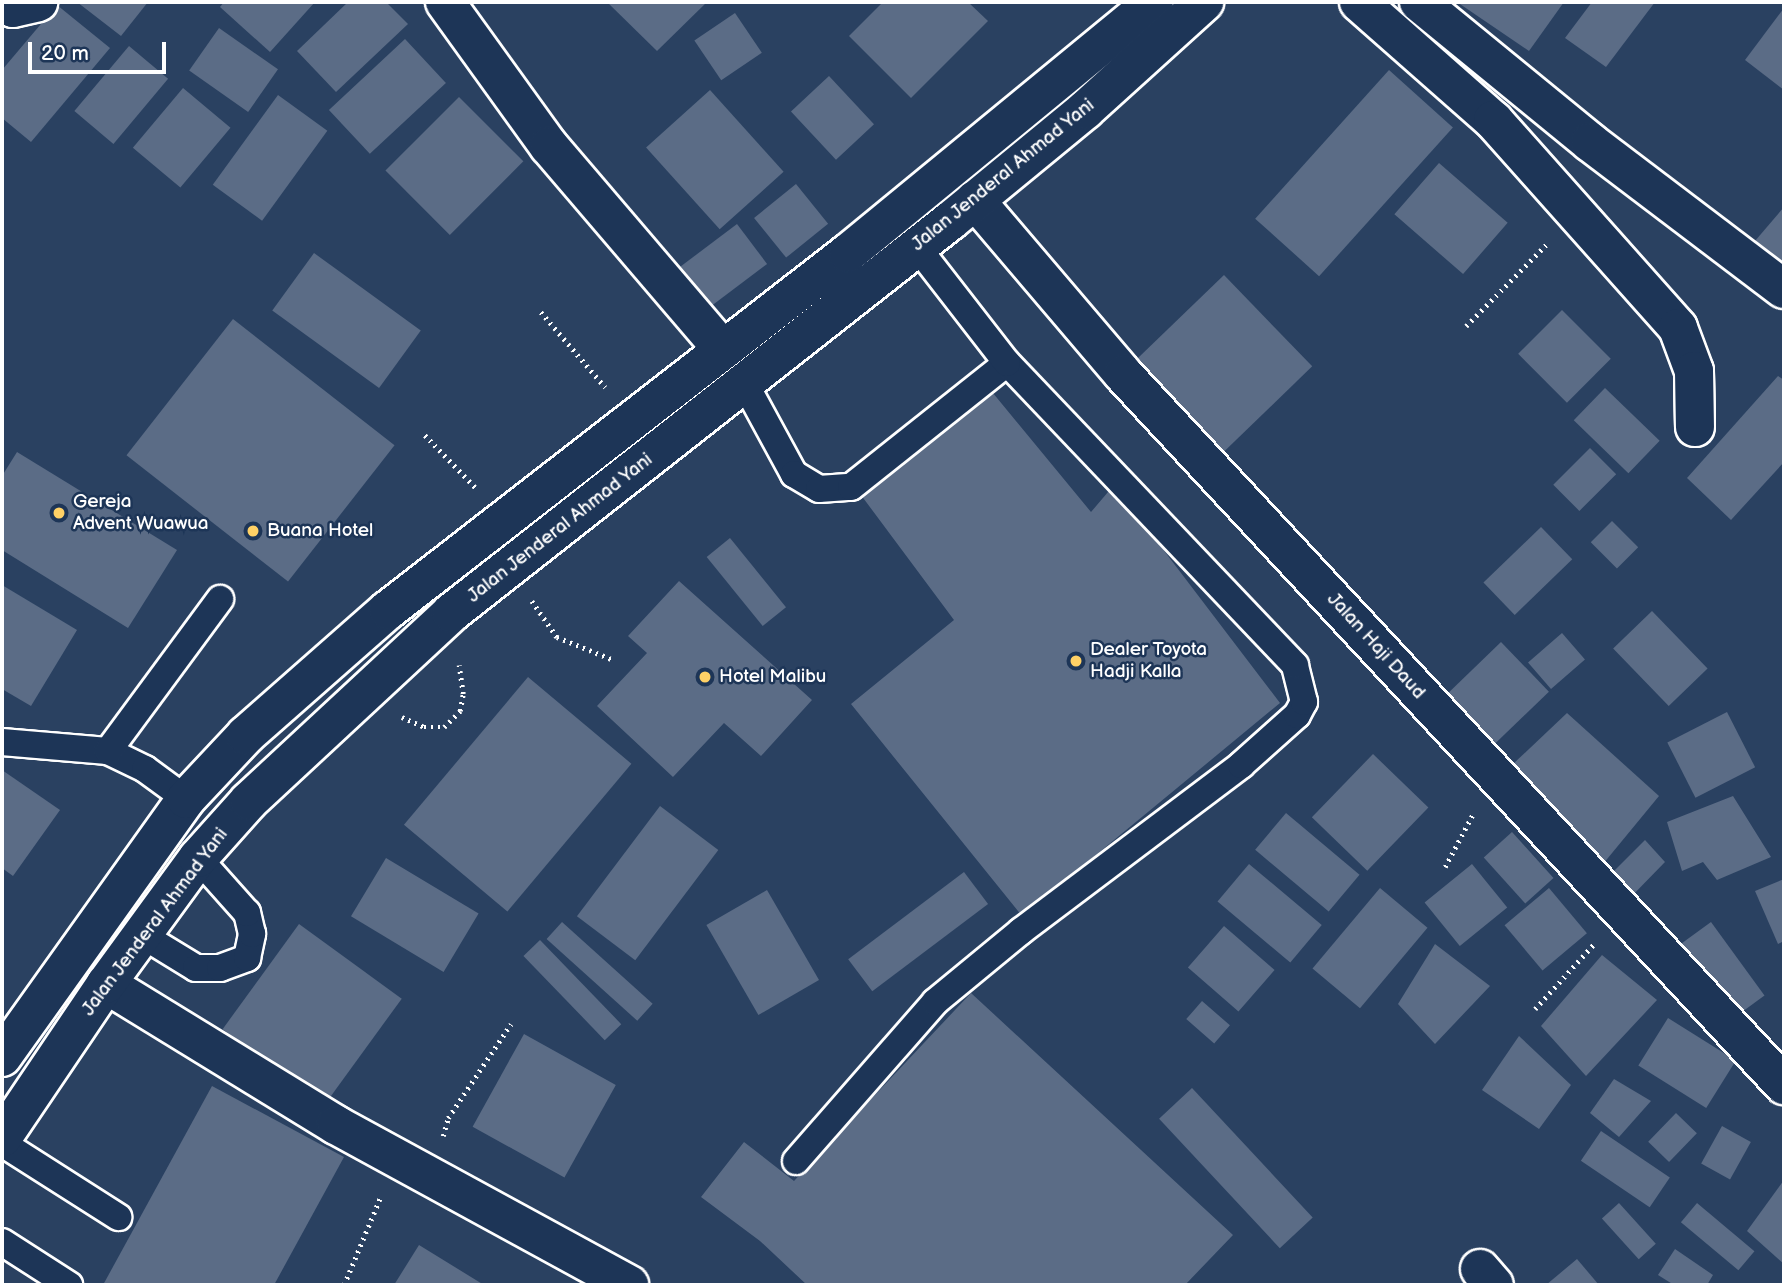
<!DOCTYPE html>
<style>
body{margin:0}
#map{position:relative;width:1786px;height:1287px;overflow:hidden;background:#2a4161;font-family:"Balsamiq Sans",sans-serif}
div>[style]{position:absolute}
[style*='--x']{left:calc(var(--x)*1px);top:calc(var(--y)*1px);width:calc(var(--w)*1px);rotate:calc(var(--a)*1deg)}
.building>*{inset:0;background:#5b6c86;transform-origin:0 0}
.path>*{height:4.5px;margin-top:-2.25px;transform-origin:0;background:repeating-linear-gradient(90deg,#fff 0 2px,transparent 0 7px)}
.roads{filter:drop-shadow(2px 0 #fff) drop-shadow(-2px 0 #fff) drop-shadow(0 2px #fff) drop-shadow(0 -2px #fff)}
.lane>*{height:26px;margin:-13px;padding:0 13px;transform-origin:13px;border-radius:13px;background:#1d3557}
.street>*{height:38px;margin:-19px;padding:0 19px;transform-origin:19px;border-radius:19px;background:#1d3557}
.highway>*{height:38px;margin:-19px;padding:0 19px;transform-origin:19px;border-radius:19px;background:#1d3557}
.dots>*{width:19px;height:19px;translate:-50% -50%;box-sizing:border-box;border:4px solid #1d3557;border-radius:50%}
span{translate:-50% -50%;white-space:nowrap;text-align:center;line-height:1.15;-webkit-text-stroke:5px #1d3557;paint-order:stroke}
.street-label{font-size:19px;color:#fff}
.poi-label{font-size:19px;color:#fff}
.left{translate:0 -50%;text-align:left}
.frame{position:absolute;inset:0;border:4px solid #fff;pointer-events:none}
.scale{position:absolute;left:28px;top:42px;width:138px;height:32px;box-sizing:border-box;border:4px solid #fff;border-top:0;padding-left:9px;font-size:21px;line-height:24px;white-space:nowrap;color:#fff;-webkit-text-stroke:5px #1d3557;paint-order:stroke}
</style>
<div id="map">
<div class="building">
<i style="clip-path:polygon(77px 2px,148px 2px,121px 36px)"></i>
<i style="clip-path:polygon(224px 2px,315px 2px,270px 52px,220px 7px)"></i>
<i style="clip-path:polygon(348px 2px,386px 2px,408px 24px,336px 92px,297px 51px)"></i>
<i style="clip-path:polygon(607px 2px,707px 2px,657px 51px)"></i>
<i style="clip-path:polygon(883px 2px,968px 2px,988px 21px,911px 98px,849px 36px)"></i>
<i style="clip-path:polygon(1457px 2px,1564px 2px,1529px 51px)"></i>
<i style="clip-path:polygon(1592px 2px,1655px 2px,1606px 67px,1565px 38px)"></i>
<i style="clip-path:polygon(57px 5px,110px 48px,31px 142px,2px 118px,2px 70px)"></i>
<i style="clip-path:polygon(1784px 8px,1784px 90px,1745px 60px)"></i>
<i style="left:735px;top:13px;width:48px;height:49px;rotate:56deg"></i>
<i style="left:219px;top:28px;width:72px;height:52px;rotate:35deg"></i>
<i style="left:405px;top:39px;width:60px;height:104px;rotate:47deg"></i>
<i style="left:129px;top:46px;width:51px;height:85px;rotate:40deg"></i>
<i style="left:1389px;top:70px;width:86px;height:200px;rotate:42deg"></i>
<i style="left:829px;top:76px;width:66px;height:52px;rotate:47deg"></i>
<i style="left:183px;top:88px;width:62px;height:78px;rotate:40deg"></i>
<i style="left:710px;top:90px;width:110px;height:86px;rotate:48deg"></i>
<i style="left:278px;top:95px;width:61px;height:111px;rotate:36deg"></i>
<i style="left:459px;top:97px;width:91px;height:104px;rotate:45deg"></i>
<i style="left:1439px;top:163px;width:91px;height:68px;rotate:41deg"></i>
<i style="left:796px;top:184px;width:51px;height:54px;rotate:51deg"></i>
<i style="clip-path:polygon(1784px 207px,1784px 272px,1749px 248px)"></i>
<i style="left:737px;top:224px;width:50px;height:84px;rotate:53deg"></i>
<i style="left:314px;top:253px;width:132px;height:71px;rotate:36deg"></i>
<i style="left:1224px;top:275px;width:127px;height:134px;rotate:46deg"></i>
<i style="left:1562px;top:310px;width:69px;height:62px;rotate:45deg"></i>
<i style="left:233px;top:319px;width:205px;height:173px;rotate:38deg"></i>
<i style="clip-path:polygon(1778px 376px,1784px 380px,1784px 462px,1731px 520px,1687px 478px)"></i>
<i style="clip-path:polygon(988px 387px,1091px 512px,1114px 485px,1280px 703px,1022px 916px,851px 704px,954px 620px,855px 487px)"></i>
<i style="left:1605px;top:388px;width:76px;height:45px;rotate:44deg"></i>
<i style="left:1590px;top:448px;width:37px;height:52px;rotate:45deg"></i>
<i style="clip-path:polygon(17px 452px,177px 550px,128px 628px,2px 550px,2px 476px)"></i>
<i style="left:1612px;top:521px;width:37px;height:30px;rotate:45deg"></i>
<i style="left:1541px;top:527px;width:45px;height:80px;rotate:46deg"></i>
<i style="left:730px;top:538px;width:89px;height:30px;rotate:51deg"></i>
<i style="clip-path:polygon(679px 581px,812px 700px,761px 756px,724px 723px,673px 777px,597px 706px,647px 653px,628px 636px)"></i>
<i style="clip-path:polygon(2px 585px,77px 630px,31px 706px,2px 689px)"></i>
<i style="left:1652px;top:611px;width:80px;height:54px;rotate:46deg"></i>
<i style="left:1562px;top:633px;width:35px;height:45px;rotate:49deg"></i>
<i style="left:1501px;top:642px;width:69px;height:91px;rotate:46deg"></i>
<i style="left:528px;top:677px;width:135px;height:193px;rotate:40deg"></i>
<i style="left:1727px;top:712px;width:62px;height:67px;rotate:63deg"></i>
<i style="clip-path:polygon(1567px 713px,1659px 796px,1603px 864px,1512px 765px)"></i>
<i style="left:1373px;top:754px;width:77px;height:88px;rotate:44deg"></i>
<i style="clip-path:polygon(2px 770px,60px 810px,13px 876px,2px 868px)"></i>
<i style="clip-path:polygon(1733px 796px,1771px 857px,1717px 880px,1703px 862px,1682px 871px,1667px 822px)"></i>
<i style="left:660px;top:806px;width:73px;height:138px;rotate:37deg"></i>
<i style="left:1286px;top:813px;width:96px;height:48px;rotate:40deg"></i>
<i style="left:1512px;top:832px;width:62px;height:38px;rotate:48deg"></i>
<i style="clip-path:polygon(1645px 840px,1665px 862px,1626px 902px,1610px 875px)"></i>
<i style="left:386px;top:858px;width:108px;height:68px;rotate:31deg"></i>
<i style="left:1249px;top:864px;width:95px;height:49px;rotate:40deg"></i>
<i style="left:1472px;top:864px;width:56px;height:61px;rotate:51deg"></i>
<i style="left:964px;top:872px;width:40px;height:145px;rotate:53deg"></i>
<i style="clip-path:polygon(1784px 879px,1784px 941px,1778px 944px,1755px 891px)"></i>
<i style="left:1380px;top:888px;width:62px;height:105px;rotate:40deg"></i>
<i style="left:1549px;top:888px;width:59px;height:58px;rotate:50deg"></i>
<i style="left:767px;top:890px;width:104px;height:70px;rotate:60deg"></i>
<i style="left:562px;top:922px;width:122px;height:23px;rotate:42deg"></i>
<i style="left:1711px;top:922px;width:91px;height:45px;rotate:54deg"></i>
<i style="left:299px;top:924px;width:127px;height:130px;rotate:36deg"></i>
<i style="left:1224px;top:926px;width:67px;height:55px;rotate:41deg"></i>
<i style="left:540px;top:940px;width:117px;height:23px;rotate:46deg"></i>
<i style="clip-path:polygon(1435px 944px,1490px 986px,1435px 1044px,1398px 1004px)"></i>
<i style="clip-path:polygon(1602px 955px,1657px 1000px,1586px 1076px,1541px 1026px)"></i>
<i style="clip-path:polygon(971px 993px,1233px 1235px,1185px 1285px,807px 1285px,760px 1241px,701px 1197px,744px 1142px,794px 1181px)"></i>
<i style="left:1202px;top:1001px;width:37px;height:24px;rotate:41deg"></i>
<i style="left:1668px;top:1018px;width:80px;height:56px;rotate:32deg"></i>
<i style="left:524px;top:1034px;width:105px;height:106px;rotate:29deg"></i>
<i style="clip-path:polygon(1519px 1036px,1571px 1085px,1539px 1129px,1482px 1090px)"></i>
<i style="clip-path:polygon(1614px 1079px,1651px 1101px,1619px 1137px,1590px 1113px)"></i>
<i style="clip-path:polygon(212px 1086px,344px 1157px,274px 1285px,103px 1285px)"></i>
<i style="left:1192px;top:1088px;width:177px;height:45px;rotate:47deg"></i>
<i style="left:1676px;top:1113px;width:29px;height:40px;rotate:44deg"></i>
<i style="left:1722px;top:1126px;width:33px;height:43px;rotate:29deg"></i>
<i style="left:1601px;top:1131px;width:83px;height:36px;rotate:34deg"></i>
<i style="clip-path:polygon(1784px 1180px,1784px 1264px,1747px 1231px)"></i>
<i style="left:1619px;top:1203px;width:55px;height:23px;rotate:48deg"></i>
<i style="left:1697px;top:1203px;width:75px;height:25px;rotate:40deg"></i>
<i style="clip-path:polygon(419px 1245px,484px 1285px,394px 1285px)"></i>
<i style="clip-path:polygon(1675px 1249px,1713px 1275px,1707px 1285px,1674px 1285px,1658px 1275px)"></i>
<i style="clip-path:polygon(1577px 1259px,1599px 1285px,1546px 1285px)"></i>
</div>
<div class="path">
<i style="--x:541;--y:312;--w:99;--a:49.5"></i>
<i style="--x:1466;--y:326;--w:114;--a:-45.4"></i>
<i style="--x:425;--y:435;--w:74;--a:46.1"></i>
<i style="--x:532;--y:601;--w:44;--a:55.2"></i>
<i style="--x:557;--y:637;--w:61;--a:22"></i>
<i style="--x:402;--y:717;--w:24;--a:24"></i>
<i style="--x:424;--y:727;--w:20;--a:0"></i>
<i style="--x:444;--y:727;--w:23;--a:-45"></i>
<i style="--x:460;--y:711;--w:17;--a:-80"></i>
<i style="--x:463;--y:694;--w:29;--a:-98"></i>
<i style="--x:1445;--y:867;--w:60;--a:-62.2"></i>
<i style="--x:1535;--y:1009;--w:88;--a:-47.8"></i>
<i style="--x:443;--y:1136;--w:19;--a:-74"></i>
<i style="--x:448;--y:1118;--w:113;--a:-56.2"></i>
<i style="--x:344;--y:1285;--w:94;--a:-67.5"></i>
</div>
<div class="roads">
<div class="lane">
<i style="--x:744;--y:382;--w:105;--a:61.5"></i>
<i style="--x:794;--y:474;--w:29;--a:31"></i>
<i style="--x:819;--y:489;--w:32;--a:-4"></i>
<i style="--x:851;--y:487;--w:199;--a:-38.5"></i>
<i style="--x:2;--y:742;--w:106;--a:4.9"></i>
<i style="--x:108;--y:751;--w:41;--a:25.9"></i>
<i style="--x:145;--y:769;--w:51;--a:36.2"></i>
<i style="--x:108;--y:751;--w:189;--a:-53.6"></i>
<i style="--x:142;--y:935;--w:63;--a:31.4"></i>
<i style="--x:196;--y:968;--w:24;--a:0"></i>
<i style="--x:220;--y:968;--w:29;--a:-20"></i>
<i style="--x:247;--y:958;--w:25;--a:-78"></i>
<i style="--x:252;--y:934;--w:22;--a:-103"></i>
<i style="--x:247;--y:913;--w:74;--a:-131.7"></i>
<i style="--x:2;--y:1143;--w:138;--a:32.5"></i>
<i style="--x:796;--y:1161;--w:211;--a:-48.8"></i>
<i style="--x:935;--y:1002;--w:112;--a:-39.5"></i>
<i style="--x:1021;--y:931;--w:276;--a:-37"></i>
<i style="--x:1241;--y:765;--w:75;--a:-41.8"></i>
<i style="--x:1297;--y:715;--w:15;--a:-62"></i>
<i style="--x:1304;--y:702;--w:38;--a:-104"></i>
<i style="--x:1295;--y:665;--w:417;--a:-133.6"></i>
<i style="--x:1007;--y:363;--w:147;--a:-127.8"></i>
<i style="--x:2;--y:1242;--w:80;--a:32.7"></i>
</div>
<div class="street">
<i style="--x:445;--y:2;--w:178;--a:54.2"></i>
<i style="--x:549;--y:146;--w:268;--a:49.5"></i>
<i style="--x:1359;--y:2;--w:179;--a:41.4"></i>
<i style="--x:1493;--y:120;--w:278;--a:48.3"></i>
<i style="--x:1678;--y:328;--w:46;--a:69.6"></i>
<i style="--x:1694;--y:371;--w:56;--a:89"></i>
<i style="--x:1419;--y:2;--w:221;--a:39.3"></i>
<i style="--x:1590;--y:142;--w:243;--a:37.2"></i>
<i style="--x:2;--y:3;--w:12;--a:24"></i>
<i style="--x:13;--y:8;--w:26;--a:-13"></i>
<i style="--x:975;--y:200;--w:228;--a:49.6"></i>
<i style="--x:1123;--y:374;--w:971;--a:47.09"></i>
<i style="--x:106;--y:984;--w:270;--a:31.5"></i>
<i style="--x:336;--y:1125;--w:334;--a:28.6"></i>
<i style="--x:1480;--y:1269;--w:21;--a:49"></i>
</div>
<div class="highway">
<i style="--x:2;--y:1057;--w:317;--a:-54.5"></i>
<i style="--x:186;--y:799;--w:88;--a:-46.8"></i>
<i style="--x:246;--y:735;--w:189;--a:-41.4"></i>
<i style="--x:388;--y:610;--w:582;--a:-37.81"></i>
<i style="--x:848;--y:253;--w:396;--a:-39.4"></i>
<i style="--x:2;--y:1138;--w:186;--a:-56"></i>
<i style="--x:106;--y:984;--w:156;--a:-53.9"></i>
<i style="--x:198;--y:858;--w:76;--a:-48.2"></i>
<i style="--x:249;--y:801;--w:276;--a:-42.9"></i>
<i style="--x:451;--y:613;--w:635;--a:-38.15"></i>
<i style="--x:950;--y:221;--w:175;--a:-39.4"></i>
<i style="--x:1085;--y:110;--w:161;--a:-42.2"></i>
</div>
</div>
<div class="dots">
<i style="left:59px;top:513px;background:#ffd166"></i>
<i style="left:253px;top:531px;background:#ffd166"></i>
<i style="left:1076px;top:661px;background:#ffd166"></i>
<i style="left:705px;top:677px;background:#ffd166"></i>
</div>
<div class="street-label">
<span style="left:1003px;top:175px;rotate:-39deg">Jalan Jenderal Ahmad Yani</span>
<span style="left:560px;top:528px;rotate:-38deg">Jalan Jenderal Ahmad Yani</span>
<span style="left:1376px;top:646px;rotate:48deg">Jalan Haji Daud</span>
<span style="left:155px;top:922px;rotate:-53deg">Jalan Jenderal Ahmad Yani</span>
</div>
<div class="poi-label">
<span class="left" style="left:73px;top:513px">Gereja<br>Advent Wuawua</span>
<span class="left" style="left:267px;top:531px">Buana Hotel</span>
<span class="left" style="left:1090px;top:661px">Dealer Toyota<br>Hadji Kalla</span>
<span class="left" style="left:719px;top:677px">Hotel Malibu</span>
</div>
<div class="frame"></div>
<div class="scale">20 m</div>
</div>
